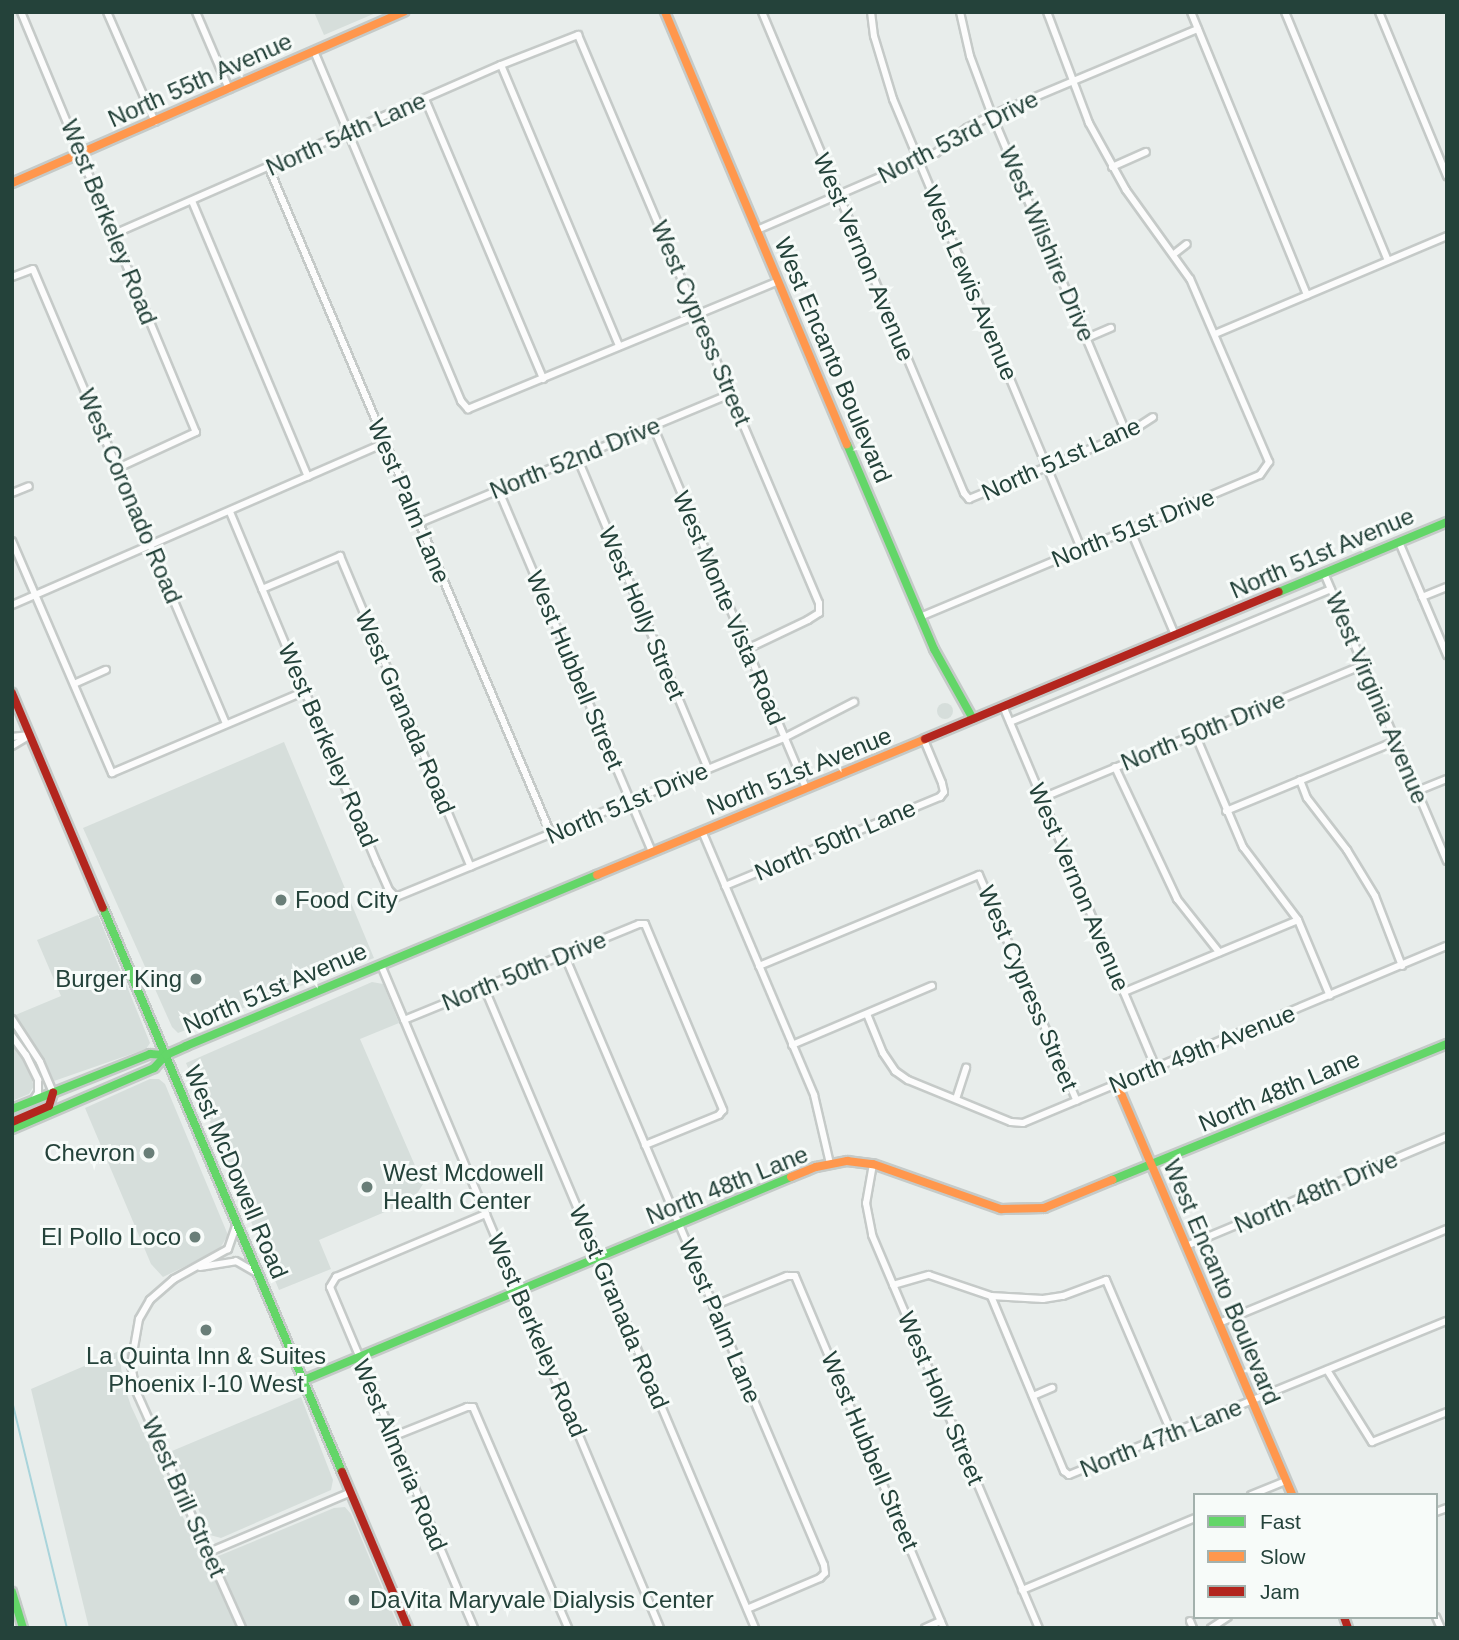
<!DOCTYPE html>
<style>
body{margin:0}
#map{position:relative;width:1459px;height:1640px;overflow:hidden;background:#e8edeb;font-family:Arial,sans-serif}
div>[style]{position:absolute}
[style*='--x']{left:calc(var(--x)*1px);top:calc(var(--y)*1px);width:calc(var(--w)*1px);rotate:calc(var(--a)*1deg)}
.built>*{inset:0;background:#d6dedb}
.round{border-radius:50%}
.stream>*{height:2px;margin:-1px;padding:0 1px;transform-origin:1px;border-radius:1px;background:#a9d4db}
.roads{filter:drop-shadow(2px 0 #c5cac8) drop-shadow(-2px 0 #c5cac8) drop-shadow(0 2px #c5cac8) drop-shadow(0 -2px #c5cac8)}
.street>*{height:6px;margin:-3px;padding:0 3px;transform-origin:3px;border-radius:3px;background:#fcfcfc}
.fast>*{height:8px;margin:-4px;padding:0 4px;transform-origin:4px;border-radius:4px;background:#63d668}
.slow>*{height:8px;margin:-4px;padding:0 4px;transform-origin:4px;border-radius:4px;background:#ff974d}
.jam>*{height:8px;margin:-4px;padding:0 4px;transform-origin:4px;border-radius:4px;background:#b3261e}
.dots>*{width:19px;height:19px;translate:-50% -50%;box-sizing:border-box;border:4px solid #f7fbf9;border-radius:50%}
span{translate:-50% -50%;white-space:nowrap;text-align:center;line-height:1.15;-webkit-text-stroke:6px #f7fbf9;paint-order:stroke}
.street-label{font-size:24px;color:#24423a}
.poi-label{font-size:24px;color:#24423a}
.left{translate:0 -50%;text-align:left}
.right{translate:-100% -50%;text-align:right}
.frame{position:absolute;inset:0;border:14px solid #24423a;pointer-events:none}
.legend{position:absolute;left:1193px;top:1493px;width:245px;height:126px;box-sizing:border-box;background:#f7fbf9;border:2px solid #a3b1ad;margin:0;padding:9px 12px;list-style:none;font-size:21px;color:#24423a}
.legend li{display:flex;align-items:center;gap:14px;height:35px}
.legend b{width:35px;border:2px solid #a3b1ad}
</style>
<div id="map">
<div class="built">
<i style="clip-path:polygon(314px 12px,378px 12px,324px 35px)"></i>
<i class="round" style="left:937px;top:703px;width:16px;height:16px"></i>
<i style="clip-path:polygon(284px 742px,374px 958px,178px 1033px,172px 1027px,83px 828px)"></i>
<i style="clip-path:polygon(98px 915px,150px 1043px,146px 1049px,54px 1081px,34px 1045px,13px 1016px,61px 996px,37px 940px)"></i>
<i style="clip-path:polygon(372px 982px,383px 984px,399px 1023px,360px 1039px,423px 1184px,413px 1200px,319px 1240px,331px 1269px,279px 1290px,186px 1063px)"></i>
<i style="clip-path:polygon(12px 1043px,25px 1061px,34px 1086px,29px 1094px,12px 1101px)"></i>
<i style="clip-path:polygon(150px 1079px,159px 1079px,165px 1084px,228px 1235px,219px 1250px,163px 1277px,151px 1264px,85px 1108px)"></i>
<i style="clip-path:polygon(119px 1351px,123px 1382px,131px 1406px,204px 1562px,334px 1508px,345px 1507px,351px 1514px,399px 1628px,89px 1628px,31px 1389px)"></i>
<i style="clip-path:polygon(301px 1397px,333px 1480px,331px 1490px,221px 1538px,210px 1535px,172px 1451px)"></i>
</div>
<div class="stream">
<i style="--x:12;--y:1401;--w:234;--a:76.4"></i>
</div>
<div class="roads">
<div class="street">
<i style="--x:21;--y:12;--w:455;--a:67.4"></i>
<i style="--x:196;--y:432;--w:86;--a:155.2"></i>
<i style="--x:107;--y:12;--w:120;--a:66.4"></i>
<i style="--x:196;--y:12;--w:84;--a:66.8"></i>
<i style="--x:762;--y:12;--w:522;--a:67.22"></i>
<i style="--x:964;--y:493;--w:8;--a:50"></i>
<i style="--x:969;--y:499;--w:171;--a:-22.4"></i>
<i style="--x:1127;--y:434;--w:31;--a:-33"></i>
<i style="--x:871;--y:12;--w:24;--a:83"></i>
<i style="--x:874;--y:36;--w:66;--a:73.2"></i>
<i style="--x:893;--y:99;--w:488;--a:67.3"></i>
<i style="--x:960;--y:12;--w:45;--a:77.2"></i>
<i style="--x:970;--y:56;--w:63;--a:69.6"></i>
<i style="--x:992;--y:115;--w:346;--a:67.1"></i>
<i style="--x:1191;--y:12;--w:306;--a:67.7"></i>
<i style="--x:1285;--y:12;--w:269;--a:67.5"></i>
<i style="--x:1379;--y:12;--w:178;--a:67.5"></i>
<i style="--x:314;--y:51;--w:380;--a:67.2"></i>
<i style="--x:461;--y:401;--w:11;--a:49"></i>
<i style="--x:468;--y:409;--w:335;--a:-22.4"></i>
<i style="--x:501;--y:65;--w:305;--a:67.2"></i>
<i style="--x:425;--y:99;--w:304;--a:67.1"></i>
<i style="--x:1112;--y:167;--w:37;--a:-24"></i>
<i style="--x:269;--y:168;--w:723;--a:67.05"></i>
<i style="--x:192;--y:201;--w:299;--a:67.2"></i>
<i style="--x:757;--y:230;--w:195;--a:-23.3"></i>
<i style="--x:936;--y:153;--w:40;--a:-39"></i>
<i style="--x:967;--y:128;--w:28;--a:-27"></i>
<i style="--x:992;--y:115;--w:223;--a:-22.7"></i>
<i style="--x:114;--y:234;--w:422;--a:-23.6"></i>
<i style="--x:501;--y:65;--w:83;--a:-21.3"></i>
<i style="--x:578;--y:35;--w:617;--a:67.01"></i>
<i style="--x:819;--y:603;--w:10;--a:90"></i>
<i style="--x:819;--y:613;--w:13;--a:148"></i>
<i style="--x:808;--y:620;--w:68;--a:154.6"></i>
<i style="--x:1174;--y:254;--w:16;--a:-38"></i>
<i style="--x:12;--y:277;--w:22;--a:-21"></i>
<i style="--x:33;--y:269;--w:493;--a:67"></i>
<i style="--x:1215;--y:334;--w:252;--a:-22.9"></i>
<i style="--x:1087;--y:338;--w:26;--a:-23"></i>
<i style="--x:653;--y:426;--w:394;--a:67.1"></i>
<i style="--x:577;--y:457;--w:338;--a:67.2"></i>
<i style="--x:498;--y:489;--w:394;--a:67"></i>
<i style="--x:12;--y:493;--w:18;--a:-22"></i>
<i style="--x:230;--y:512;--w:381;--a:67.3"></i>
<i style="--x:377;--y:863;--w:30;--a:66"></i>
<i style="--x:389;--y:890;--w:10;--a:45"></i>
<i style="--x:396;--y:897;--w:419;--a:-22.3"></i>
<i style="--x:784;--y:738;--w:79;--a:-27.2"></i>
<i style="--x:419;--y:523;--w:338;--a:-22.5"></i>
<i style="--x:1130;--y:529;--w:115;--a:67"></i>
<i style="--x:12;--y:541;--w:253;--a:66.7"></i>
<i style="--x:112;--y:773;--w:210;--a:-23"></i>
<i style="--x:1399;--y:542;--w:123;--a:67"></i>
<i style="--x:1324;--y:573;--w:313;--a:66.9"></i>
<i style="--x:262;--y:589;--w:85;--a:-22.9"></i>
<i style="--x:340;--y:556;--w:337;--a:67.2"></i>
<i style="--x:1422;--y:597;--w:27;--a:-22"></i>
<i style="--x:12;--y:605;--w:407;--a:-23.5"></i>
<i style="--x:920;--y:617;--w:368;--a:-22.7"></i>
<i style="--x:1260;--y:475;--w:16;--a:-55"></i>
<i style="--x:1269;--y:462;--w:199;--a:-113.3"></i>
<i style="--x:1190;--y:279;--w:110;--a:-125.7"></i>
<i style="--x:1126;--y:190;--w:77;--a:-118.9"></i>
<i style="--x:1089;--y:123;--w:119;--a:-110.7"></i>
<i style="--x:74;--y:684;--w:35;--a:-24"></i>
<i style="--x:1003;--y:706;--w:393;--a:67.1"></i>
<i style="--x:1010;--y:722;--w:347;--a:-22.5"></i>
<i style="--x:1195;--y:734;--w:123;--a:67"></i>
<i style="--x:1243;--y:847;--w:91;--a:53"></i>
<i style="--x:1298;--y:920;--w:82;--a:67.2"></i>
<i style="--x:12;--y:737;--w:17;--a:-7"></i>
<i style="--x:12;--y:746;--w:21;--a:-31"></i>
<i style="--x:1115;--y:767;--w:146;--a:64.8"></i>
<i style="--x:1177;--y:899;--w:68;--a:51.6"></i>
<i style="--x:1300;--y:780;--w:19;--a:69"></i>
<i style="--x:1307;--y:798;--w:66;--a:52.4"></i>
<i style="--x:1347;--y:850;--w:54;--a:58.7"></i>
<i style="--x:1375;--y:896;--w:75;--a:68.9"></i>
<i style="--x:1417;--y:791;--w:32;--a:-22"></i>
<i style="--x:1042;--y:798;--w:347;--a:-22.5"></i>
<i style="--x:1226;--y:811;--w:184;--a:-22.4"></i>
<i style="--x:702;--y:831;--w:287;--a:67"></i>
<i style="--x:814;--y:1095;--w:71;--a:76.9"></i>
<i style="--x:725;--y:886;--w:233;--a:-22.5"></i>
<i style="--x:940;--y:797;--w:6;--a:-51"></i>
<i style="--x:944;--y:792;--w:9;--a:-103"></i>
<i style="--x:942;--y:783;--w:47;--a:-112.7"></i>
<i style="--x:564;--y:954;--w:664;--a:66.95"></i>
<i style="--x:824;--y:1565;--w:8;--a:83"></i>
<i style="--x:825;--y:1573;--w:7;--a:135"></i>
<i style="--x:820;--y:1578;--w:79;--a:157"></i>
<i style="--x:381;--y:965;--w:719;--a:67.18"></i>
<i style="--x:759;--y:966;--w:238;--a:-22.5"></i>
<i style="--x:979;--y:875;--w:246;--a:66.6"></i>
<i style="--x:484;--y:987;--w:696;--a:67.08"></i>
<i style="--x:1124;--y:992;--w:188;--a:-22.5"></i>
<i style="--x:867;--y:1014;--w:42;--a:67.7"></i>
<i style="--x:883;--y:1053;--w:22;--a:56"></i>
<i style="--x:895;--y:1071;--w:16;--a:35"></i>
<i style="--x:908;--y:1080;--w:111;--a:22.2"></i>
<i style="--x:1011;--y:1122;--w:12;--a:5"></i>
<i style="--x:1023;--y:1123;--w:459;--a:-22.7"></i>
<i style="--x:12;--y:1019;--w:51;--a:56.9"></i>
<i style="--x:40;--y:1062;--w:34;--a:67"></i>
<i style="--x:404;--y:1020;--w:254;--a:-22.2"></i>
<i style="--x:639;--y:924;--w:6;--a:0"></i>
<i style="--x:645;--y:924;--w:202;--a:67.2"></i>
<i style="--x:723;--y:1110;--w:6;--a:129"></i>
<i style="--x:719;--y:1115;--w:80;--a:157.9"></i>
<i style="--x:12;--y:1036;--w:24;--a:54"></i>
<i style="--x:26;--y:1055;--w:28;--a:64"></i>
<i style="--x:38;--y:1080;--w:13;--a:90"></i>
<i style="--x:38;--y:1093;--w:7;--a:124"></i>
<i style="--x:792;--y:1045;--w:152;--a:-22.9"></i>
<i style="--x:956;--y:1099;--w:33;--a:-72"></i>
<i style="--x:873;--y:1164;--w:40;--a:100"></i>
<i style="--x:866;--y:1203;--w:33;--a:79"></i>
<i style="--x:872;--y:1235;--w:427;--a:67"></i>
<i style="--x:237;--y:1223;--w:28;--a:109"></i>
<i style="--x:228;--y:1249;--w:62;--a:150.9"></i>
<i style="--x:174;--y:1279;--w:32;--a:139"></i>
<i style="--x:150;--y:1300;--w:22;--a:120"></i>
<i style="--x:139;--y:1319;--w:47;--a:99.9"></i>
<i style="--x:131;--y:1365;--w:26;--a:79"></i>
<i style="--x:136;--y:1391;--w:260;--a:65.9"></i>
<i style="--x:1186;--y:1246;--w:283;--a:-22.7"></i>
<i style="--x:200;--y:1267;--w:36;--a:-9"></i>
<i style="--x:236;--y:1261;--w:22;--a:30"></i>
<i style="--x:893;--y:1285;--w:37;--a:-16"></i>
<i style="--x:929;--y:1275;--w:65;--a:18.7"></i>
<i style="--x:991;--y:1296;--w:52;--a:3.3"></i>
<i style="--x:1043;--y:1299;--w:20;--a:-9"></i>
<i style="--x:1063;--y:1296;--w:46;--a:-20.4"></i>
<i style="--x:1106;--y:1280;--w:168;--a:66.8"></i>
<i style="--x:991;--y:1296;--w:190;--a:67.4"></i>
<i style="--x:1064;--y:1471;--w:6;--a:39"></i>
<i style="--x:1069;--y:1475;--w:408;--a:-22.2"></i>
<i style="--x:713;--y:1306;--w:80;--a:-22.1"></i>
<i style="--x:787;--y:1276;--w:8;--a:0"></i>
<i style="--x:795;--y:1276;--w:382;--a:67.1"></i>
<i style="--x:1219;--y:1323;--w:247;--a:-22.4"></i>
<i style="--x:1327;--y:1370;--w:85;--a:58"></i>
<i style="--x:1372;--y:1442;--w:81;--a:-21.8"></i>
<i style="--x:1033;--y:1396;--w:21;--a:-23"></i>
<i style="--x:392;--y:1437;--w:81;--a:-21.8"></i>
<i style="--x:467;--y:1407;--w:6;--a:0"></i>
<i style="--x:473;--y:1407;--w:241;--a:66.7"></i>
<i style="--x:1251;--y:1495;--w:38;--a:-22"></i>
<i style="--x:1436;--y:1512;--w:12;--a:-20"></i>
<i style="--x:209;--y:1552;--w:154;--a:-22.9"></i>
<i style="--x:1022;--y:1590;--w:187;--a:-22.6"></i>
<i style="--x:1436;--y:1617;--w:12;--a:66"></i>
<i style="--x:1190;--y:1621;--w:8;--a:67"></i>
<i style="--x:474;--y:1628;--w:370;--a:-112.9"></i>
<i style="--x:330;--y:1287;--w:12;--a:-59"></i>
<i style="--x:336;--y:1277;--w:163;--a:-22.8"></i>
<i style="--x:925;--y:1628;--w:17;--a:-24"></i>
<i style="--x:1211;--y:1628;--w:20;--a:-33"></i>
</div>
<div class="fast">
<i style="--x:847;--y:444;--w:223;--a:67"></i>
<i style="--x:934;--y:649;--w:80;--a:60.9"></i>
<i style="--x:1279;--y:592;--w:182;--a:-22.6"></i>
<i style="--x:103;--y:908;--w:613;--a:67.03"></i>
<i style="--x:12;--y:1109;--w:149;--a:-21.7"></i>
<i style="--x:150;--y:1054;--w:16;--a:4"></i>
<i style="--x:12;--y:1129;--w:155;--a:-23.2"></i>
<i style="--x:154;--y:1068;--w:18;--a:-47"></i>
<i style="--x:166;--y:1055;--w:22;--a:-24"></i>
<i style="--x:186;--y:1046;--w:445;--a:-22.6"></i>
<i style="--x:1112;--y:1180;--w:362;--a:-22.1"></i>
<i style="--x:304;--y:1380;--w:528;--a:-22.63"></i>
<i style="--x:12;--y:1592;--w:38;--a:73"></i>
</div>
<div class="slow">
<i style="--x:665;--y:12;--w:469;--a:67.2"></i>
<i style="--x:12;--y:183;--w:428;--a:-23.6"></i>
<i style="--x:597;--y:875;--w:355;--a:-22.5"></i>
<i style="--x:1117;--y:1084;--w:447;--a:66.9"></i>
<i style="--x:791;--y:1177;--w:27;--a:-22"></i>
<i style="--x:816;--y:1167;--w:32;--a:-11"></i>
<i style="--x:847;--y:1161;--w:26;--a:7"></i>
<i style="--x:873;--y:1164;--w:136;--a:19.4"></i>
<i style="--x:1001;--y:1209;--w:43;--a:-1.3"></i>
<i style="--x:1044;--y:1208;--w:74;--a:-22.4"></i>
</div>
<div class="jam">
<i style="--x:12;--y:693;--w:233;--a:67.1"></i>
<i style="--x:925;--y:739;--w:383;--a:-22.6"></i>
<i style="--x:12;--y:1122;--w:40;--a:-23.4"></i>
<i style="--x:49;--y:1106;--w:14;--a:-73"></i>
<i style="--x:342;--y:1472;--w:169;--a:67.1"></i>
<i style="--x:1344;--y:1617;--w:12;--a:70"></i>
</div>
</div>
<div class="dots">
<i style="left:281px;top:900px;background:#697e78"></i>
<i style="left:196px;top:979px;background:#697e78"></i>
<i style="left:149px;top:1153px;background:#697e78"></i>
<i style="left:367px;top:1187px;background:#697e78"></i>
<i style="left:195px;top:1237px;background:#697e78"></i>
<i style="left:206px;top:1330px;background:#697e78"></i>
<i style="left:354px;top:1600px;background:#697e78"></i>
</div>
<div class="street-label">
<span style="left:200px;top:80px;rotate:-24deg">North 55th Avenue</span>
<span style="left:346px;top:134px;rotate:-24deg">North 54th Lane</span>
<span style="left:958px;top:137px;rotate:-27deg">North 53rd Drive</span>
<span style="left:109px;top:222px;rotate:68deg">West Berkeley Road</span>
<span style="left:1047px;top:244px;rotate:67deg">West Wilshire Drive</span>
<span style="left:864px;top:257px;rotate:67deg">West Vernon Avenue</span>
<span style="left:970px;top:283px;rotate:67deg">West Lewis Avenue</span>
<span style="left:701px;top:323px;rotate:67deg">West Cypress Street</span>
<span style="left:833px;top:360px;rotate:67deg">West Encanto Boulevard</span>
<span style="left:575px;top:458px;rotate:-22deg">North 52nd Drive</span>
<span style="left:1061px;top:459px;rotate:-24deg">North 51st Lane</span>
<span style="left:130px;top:496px;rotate:67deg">West Coronado Road</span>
<span style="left:409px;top:501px;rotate:67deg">West Palm Lane</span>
<span style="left:1133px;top:528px;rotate:-22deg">North 51st Drive</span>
<span style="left:1322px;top:553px;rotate:-23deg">North 51st Avenue</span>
<span style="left:729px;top:608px;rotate:67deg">West Monte Vista Road</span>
<span style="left:642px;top:613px;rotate:67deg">West Holly Street</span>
<span style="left:575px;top:670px;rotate:67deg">West Hubbell Street</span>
<span style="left:1377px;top:698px;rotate:67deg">West Virginia Avenue</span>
<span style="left:405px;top:712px;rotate:67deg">West Granada Road</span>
<span style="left:1203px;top:731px;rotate:-22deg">North 50th Drive</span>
<span style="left:328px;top:745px;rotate:67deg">West Berkeley Road</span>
<span style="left:799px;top:771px;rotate:-22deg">North 51st Avenue</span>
<span style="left:627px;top:803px;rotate:-23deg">North 51st Drive</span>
<span style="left:835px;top:840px;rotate:-23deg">North 50th Lane</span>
<span style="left:1079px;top:887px;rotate:67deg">West Vernon Avenue</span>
<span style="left:524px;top:971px;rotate:-22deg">North 50th Drive</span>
<span style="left:275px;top:988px;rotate:-23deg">North 51st Avenue</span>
<span style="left:1028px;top:988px;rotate:67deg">West Cypress Street</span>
<span style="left:1202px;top:1049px;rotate:-22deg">North 49th Avenue</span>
<span style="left:1279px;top:1091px;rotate:-23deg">North 48th Lane</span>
<span style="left:236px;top:1172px;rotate:67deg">West McDowell Road</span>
<span style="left:727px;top:1185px;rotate:-22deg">North 48th Lane</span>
<span style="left:1316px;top:1192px;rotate:-23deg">North 48th Drive</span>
<span style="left:1222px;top:1282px;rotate:67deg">West Encanto Boulevard</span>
<span style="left:619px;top:1307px;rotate:67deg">West Granada Road</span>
<span style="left:720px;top:1321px;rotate:67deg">West Palm Lane</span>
<span style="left:537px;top:1335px;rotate:67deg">West Berkeley Road</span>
<span style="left:941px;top:1398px;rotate:67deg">West Holly Street</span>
<span style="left:1161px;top:1438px;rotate:-22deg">North 47th Lane</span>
<span style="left:870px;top:1451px;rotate:67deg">West Hubbell Street</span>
<span style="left:400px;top:1455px;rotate:67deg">West Almeria Road</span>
<span style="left:184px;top:1497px;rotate:66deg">West Brill Street</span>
</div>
<div class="poi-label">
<span class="left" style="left:295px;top:900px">Food City</span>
<span class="right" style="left:182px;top:979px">Burger King</span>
<span class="right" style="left:135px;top:1153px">Chevron</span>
<span class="left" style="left:383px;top:1187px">West Mcdowell<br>Health Center</span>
<span class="right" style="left:181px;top:1237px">El Pollo Loco</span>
<span style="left:206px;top:1370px">La Quinta Inn &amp; Suites<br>Phoenix I-10 West</span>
<span class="left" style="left:370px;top:1600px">DaVita Maryvale Dialysis Center</span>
</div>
<div class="frame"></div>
<ul class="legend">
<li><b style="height:9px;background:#63d668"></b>Fast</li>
<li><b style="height:9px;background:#ff974d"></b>Slow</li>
<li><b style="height:9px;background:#b3261e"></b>Jam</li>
</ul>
</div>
